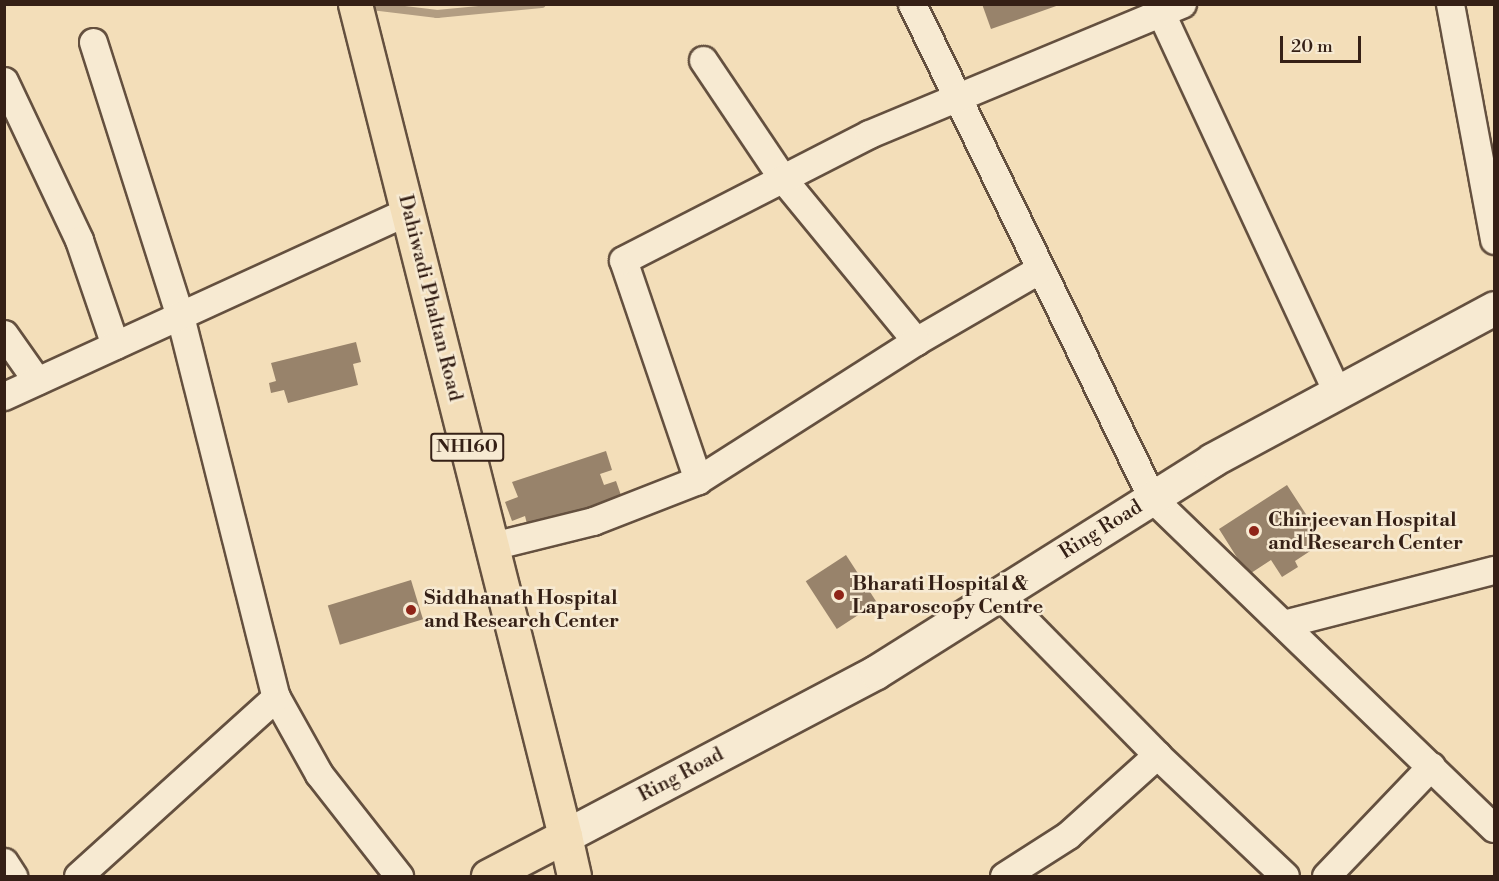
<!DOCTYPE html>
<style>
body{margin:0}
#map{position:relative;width:1499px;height:881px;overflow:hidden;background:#f3deb9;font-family:"Libre Bodoni",serif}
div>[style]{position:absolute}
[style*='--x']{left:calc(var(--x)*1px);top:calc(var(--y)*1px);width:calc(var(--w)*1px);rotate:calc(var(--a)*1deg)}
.stream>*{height:8px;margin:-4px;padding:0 4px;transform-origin:4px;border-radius:4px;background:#b29d82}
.building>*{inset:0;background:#98836b;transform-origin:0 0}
.roads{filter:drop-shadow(2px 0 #64503f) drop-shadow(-2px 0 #64503f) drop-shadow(0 2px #64503f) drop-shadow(0 -2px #64503f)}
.minor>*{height:27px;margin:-13.5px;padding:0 13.5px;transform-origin:13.5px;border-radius:13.5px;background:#f7ead2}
.secondary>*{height:33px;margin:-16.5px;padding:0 16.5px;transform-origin:16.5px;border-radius:16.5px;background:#f7ead2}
.primary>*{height:33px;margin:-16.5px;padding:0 16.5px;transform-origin:16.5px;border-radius:16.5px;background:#f3deb9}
.trunk>*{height:33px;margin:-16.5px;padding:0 16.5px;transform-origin:16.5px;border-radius:16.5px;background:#f3deb9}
.dots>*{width:16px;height:16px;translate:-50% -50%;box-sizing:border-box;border:3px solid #f7ead2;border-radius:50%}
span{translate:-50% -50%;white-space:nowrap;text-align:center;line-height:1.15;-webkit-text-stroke:5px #f7ead2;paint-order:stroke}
.shield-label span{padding:2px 4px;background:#f7ead2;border:2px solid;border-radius:4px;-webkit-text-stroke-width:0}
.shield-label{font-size:18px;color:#352016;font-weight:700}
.street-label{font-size:20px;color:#352016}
.poi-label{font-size:20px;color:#352016;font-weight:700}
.left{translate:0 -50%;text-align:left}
.frame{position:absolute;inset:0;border:6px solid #352016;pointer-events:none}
.scale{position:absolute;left:1280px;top:36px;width:81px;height:27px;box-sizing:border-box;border:3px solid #352016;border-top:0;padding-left:8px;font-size:18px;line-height:21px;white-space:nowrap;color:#352016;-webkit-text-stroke:4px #f7ead2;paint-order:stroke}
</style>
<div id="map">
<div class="stream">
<i style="--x:363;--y:5;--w:75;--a:6.9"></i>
<i style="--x:437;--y:14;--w:105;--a:-5.4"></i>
</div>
<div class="building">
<i style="clip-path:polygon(982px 4px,1059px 4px,1059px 5px,991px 29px)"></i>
<i style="clip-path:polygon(356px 342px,361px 362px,353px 364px,358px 385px,288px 403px,284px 390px,271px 393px,269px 383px,276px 381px,271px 363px)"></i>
<i style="clip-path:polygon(606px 451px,612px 470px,600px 474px,604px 485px,616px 481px,623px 501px,529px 532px,525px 516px,512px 521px,505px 502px,518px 497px,512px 482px)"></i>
<i style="clip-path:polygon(1287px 485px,1324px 542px,1295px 561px,1298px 567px,1282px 577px,1271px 560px,1248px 575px,1219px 529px)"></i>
<i style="left:846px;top:555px;width:57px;height:48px;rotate:57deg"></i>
<i style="left:411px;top:580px;width:41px;height:87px;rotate:73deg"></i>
</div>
<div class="roads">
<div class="minor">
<i style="--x:912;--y:4;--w:549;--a:64.09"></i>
<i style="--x:1152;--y:498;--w:475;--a:44"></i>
<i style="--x:1450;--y:4;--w:240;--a:79.4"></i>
<i style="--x:1161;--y:13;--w:418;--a:65.1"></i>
<i style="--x:93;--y:42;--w:287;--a:72.4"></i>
<i style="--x:180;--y:316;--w:393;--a:75.9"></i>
<i style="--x:276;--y:697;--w:88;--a:60.8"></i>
<i style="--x:319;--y:774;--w:130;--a:51.9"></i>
<i style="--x:703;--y:60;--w:143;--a:56.1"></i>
<i style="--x:783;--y:179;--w:210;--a:50.6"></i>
<i style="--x:4;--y:81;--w:176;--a:64.7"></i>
<i style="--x:79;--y:240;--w:111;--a:71.1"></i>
<i style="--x:1040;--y:269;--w:143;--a:149.9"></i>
<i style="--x:916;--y:341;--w:259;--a:147.5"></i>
<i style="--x:698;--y:480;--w:232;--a:-108.8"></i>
<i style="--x:623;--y:260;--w:276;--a:-27.1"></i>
<i style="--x:869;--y:134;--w:339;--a:-22.6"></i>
<i style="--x:4;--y:334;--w:57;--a:54.9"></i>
<i style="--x:4;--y:396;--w:444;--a:-24.6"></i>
<i style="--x:492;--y:546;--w:104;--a:-13.9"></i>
<i style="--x:593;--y:521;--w:113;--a:-21.3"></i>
<i style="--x:999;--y:594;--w:226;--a:45.5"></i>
<i style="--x:1157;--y:755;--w:176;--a:43.4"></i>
<i style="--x:1283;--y:624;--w:218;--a:-14.4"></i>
<i style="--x:4;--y:862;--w:17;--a:57"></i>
<i style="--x:78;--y:876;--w:267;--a:-42.1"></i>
<i style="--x:1004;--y:876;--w:76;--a:-32.6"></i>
<i style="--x:1068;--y:835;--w:120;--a:-42"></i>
<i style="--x:1326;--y:876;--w:152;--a:-46.3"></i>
</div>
<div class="secondary">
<i style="--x:565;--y:836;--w:352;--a:-27.8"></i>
<i style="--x:876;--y:672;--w:397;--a:-32.2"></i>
<i style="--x:1212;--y:460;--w:320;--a:-28.3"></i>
</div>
<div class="primary">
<i style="--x:565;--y:836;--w:41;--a:77.3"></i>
</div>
<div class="trunk">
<i style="--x:355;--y:4;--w:858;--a:75.83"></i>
<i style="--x:565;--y:836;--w:87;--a:152.5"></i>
</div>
</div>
<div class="dots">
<i style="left:1254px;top:531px;background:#8f2418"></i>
<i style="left:839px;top:595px;background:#8f2418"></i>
<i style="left:411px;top:610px;background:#8f2418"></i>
</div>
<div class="shield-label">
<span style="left:467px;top:447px">NH160</span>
</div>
<div class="street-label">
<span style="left:430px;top:298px;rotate:76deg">Dahiwadi Phaltan Road</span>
<span style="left:1101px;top:530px;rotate:-32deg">Ring Road</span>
<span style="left:681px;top:775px;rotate:-28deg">Ring Road</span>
</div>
<div class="poi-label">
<span class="left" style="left:1268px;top:532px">Chirjeevan Hospital<br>and Research Center</span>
<span class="left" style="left:852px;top:596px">Bharati Hospital &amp;<br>Laparoscopy Centre</span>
<span class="left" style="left:424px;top:610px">Siddhanath Hospital<br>and Research Center</span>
</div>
<div class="frame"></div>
<div class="scale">20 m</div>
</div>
